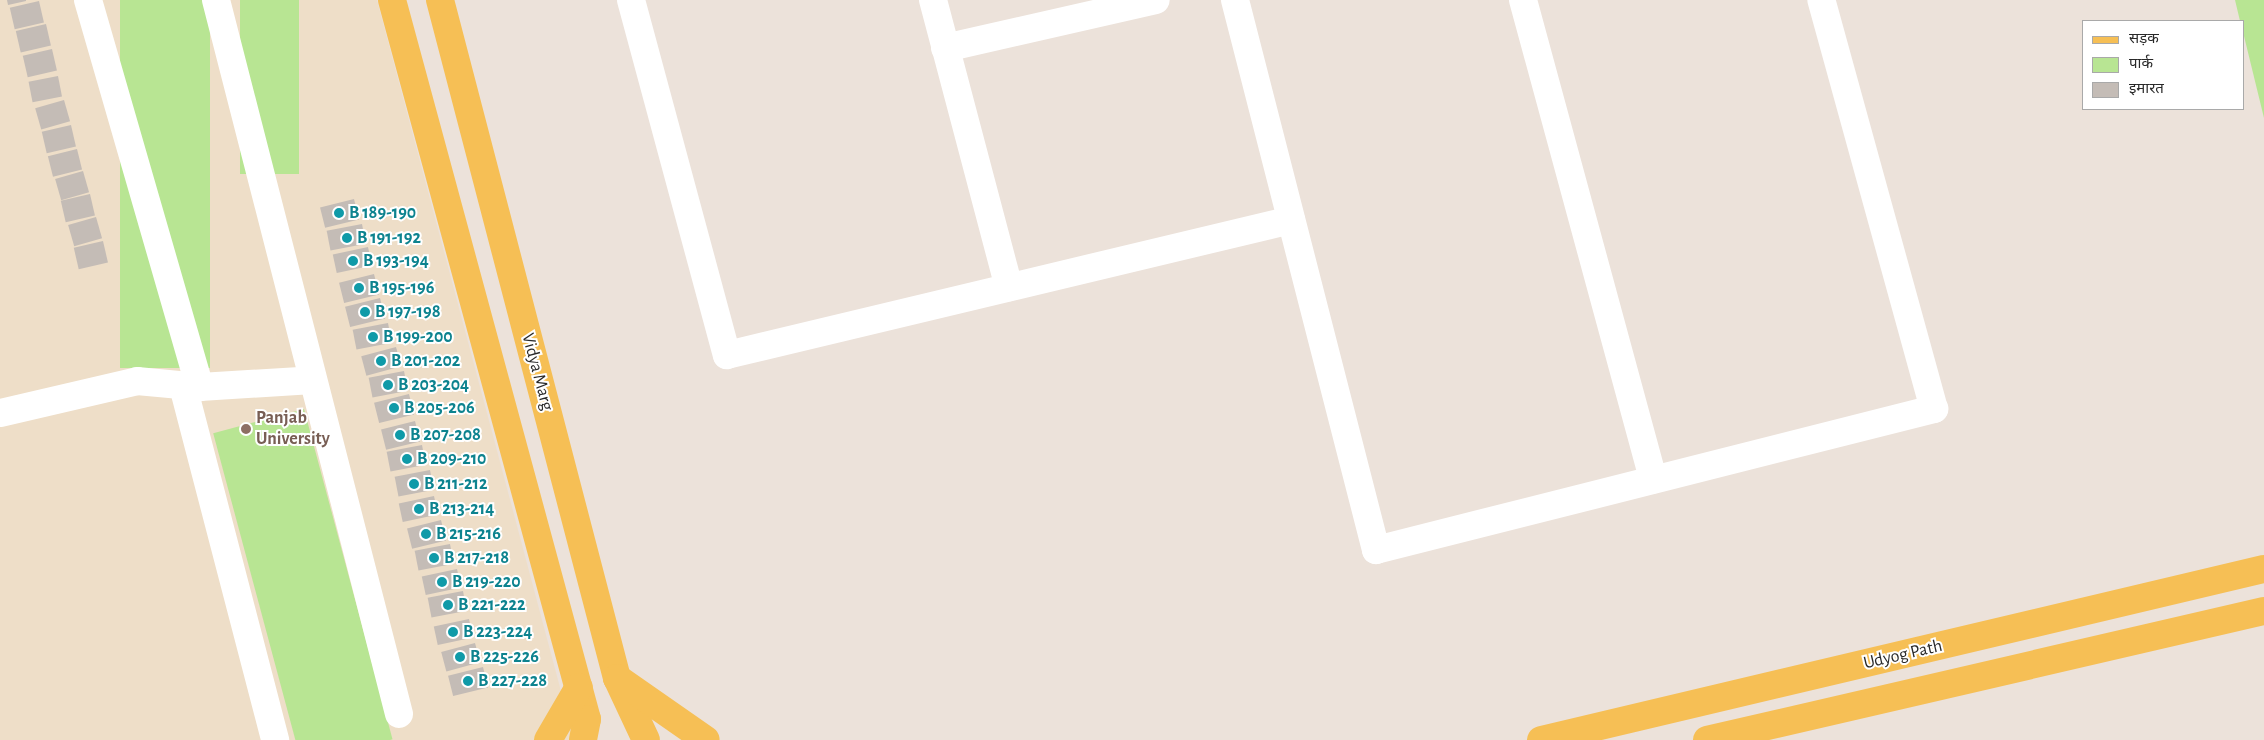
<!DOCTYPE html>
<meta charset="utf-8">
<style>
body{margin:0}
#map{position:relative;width:2264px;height:740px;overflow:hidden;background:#ece2da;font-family:"Alegreya Sans","Noto Sans Devanagari",sans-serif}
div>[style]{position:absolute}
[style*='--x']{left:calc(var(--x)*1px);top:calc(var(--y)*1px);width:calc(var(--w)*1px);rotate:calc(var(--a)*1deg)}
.education>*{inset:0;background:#eedec8}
.green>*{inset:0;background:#b8e593;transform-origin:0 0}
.building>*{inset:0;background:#c4bcb6;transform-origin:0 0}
.minor>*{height:28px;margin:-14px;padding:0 14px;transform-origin:14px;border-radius:14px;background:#fff}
.major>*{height:28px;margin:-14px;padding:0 14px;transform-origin:14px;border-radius:14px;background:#f6bf55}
.dots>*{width:14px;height:14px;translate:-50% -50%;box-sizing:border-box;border:2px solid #fff;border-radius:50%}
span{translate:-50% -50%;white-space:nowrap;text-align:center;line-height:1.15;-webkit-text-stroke:4px #fff;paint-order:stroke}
.culture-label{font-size:18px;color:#0d838f;font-weight:700}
.left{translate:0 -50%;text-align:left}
.street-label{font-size:18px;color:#292929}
.education-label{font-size:18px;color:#785e54;font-weight:700}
.legend{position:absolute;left:2082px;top:20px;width:162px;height:90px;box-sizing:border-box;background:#fff;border:1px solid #a9a9a9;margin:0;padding:6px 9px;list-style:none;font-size:15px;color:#292929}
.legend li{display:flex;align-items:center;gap:10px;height:25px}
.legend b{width:25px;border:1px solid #a9a9a9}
</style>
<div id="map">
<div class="education">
<i style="clip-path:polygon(0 0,377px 0,574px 740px,0 740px)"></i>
</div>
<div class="green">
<i style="left:120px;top:0;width:90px;height:368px"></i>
<i style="left:240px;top:0;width:59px;height:174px"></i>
<i style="clip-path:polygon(2235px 0,2264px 0,2264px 118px,2243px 32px,2243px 21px,2240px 21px)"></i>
<i style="left:304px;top:409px;width:342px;height:94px;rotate:75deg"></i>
</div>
<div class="building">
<i style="clip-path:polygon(7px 0,26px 0,26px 1px,8px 5px)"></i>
<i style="left:39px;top:1px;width:22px;height:30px;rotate:77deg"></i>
<i style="left:46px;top:24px;width:22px;height:31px;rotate:77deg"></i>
<i style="left:52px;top:49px;width:22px;height:30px;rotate:77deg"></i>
<i style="left:58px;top:76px;width:21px;height:30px;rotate:79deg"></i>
<i style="left:64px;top:100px;width:22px;height:30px;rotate:74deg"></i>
<i style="left:71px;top:125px;width:22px;height:30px;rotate:77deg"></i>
<i style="left:77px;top:149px;width:21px;height:30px;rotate:76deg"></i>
<i style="left:83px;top:171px;width:22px;height:29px;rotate:74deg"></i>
<i style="left:90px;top:194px;width:22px;height:30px;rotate:77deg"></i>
<i style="left:354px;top:199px;width:21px;height:35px;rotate:76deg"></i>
<i style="left:96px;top:217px;width:22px;height:29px;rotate:74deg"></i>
<i style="left:362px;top:224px;width:20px;height:36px;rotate:79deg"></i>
<i style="left:103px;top:241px;width:22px;height:30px;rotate:77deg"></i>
<i style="left:368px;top:247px;width:19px;height:36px;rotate:78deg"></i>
<i style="left:374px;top:274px;width:21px;height:36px;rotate:76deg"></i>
<i style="left:380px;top:298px;width:21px;height:36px;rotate:76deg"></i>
<i style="left:388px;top:323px;width:20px;height:36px;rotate:79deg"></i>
<i style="left:396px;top:347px;width:20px;height:36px;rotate:75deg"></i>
<i style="left:404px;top:371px;width:20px;height:36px;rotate:79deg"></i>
<i style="left:409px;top:394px;width:21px;height:36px;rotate:76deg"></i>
<i style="left:415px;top:421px;width:21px;height:35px;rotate:76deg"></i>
<i style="left:422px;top:445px;width:20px;height:36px;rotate:79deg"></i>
<i style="left:430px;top:470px;width:20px;height:36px;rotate:79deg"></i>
<i style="left:434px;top:496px;width:19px;height:36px;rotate:78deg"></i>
<i style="left:441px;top:520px;width:21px;height:35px;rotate:76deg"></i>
<i style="left:450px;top:544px;width:20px;height:36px;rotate:79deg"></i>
<i style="left:457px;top:569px;width:19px;height:36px;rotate:78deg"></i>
<i style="left:463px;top:591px;width:20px;height:36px;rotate:79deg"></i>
<i style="left:469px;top:619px;width:19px;height:36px;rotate:78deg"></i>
<i style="left:475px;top:643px;width:20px;height:35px;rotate:75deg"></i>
<i style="left:483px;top:667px;width:21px;height:36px;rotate:76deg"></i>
</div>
<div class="minor">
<i style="--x:88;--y:0;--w:403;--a:73.9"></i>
<i style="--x:216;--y:0;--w:737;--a:75.62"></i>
<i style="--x:631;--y:0;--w:368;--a:74.9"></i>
<i style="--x:727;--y:355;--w:580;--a:-13.46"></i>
<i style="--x:933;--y:0;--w:297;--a:75.2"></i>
<i style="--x:1235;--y:0;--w:568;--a:75.62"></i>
<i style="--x:1376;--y:550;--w:576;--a:-14.18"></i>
<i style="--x:1934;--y:409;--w:424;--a:-105.4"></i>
<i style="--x:1523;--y:0;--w:497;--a:74.8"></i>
<i style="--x:945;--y:48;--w:216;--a:-12.8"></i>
<i style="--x:183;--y:386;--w:366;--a:75.4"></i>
<i style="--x:0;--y:413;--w:141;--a:-13.1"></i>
<i style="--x:137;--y:381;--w:63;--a:5.4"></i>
<i style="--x:200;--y:387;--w:113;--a:-3.5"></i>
</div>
<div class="major">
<i style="--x:392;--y:0;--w:745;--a:74.83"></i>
<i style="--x:587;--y:719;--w:21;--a:101"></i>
<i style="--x:440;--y:0;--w:701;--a:75.37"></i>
<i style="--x:617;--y:678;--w:68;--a:64.9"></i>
<i style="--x:617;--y:678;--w:108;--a:34.9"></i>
<i style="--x:548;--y:740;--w:61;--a:-59.7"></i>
<i style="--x:1541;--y:740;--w:743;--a:-13.31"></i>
<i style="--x:1707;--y:740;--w:572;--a:-13.04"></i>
</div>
<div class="dots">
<i style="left:339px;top:213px;background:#0f9aa8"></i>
<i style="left:347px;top:238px;background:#0f9aa8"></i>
<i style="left:353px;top:261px;background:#0f9aa8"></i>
<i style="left:359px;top:288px;background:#0f9aa8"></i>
<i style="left:365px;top:312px;background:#0f9aa8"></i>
<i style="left:373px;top:337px;background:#0f9aa8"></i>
<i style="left:381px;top:361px;background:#0f9aa8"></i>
<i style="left:388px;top:385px;background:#0f9aa8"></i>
<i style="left:394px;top:408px;background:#0f9aa8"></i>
<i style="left:246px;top:429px;background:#8d6e63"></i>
<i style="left:400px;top:435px;background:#0f9aa8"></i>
<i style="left:407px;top:459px;background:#0f9aa8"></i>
<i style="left:414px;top:484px;background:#0f9aa8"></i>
<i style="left:419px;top:509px;background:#0f9aa8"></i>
<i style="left:426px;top:534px;background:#0f9aa8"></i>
<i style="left:434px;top:558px;background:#0f9aa8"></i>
<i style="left:442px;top:582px;background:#0f9aa8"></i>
<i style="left:448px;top:605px;background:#0f9aa8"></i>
<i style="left:453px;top:632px;background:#0f9aa8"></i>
<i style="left:460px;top:657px;background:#0f9aa8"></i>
<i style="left:468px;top:681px;background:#0f9aa8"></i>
</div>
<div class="culture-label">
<span class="left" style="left:349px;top:213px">B 189-190</span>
<span class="left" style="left:357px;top:238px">B 191-192</span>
<span class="left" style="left:363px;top:261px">B 193-194</span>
<span class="left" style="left:369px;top:288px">B 195-196</span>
<span class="left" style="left:375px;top:312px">B 197-198</span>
<span class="left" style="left:383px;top:337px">B 199-200</span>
<span class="left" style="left:391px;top:361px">B 201-202</span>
<span class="left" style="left:398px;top:385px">B 203-204</span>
<span class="left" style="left:404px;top:408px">B 205-206</span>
<span class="left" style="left:410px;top:435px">B 207-208</span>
<span class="left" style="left:417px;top:459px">B 209-210</span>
<span class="left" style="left:424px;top:484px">B 211-212</span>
<span class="left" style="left:429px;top:509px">B 213-214</span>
<span class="left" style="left:436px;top:534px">B 215-216</span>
<span class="left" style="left:444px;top:558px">B 217-218</span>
<span class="left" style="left:452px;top:582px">B 219-220</span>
<span class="left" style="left:458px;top:605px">B 221-222</span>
<span class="left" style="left:463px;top:632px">B 223-224</span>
<span class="left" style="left:470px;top:657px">B 225-226</span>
<span class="left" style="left:478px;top:681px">B 227-228</span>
</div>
<div class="street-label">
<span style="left:537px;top:372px;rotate:75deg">Vidya Marg</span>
<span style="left:1903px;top:655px;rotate:-13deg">Udyog Path</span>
</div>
<div class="education-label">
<span class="left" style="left:256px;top:429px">Panjab<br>University</span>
</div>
<ul class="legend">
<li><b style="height:6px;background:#f6bf55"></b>सड़क</li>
<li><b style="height:14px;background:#b8e593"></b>पार्क</li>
<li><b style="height:14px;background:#c4bcb6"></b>इमारत</li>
</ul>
</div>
